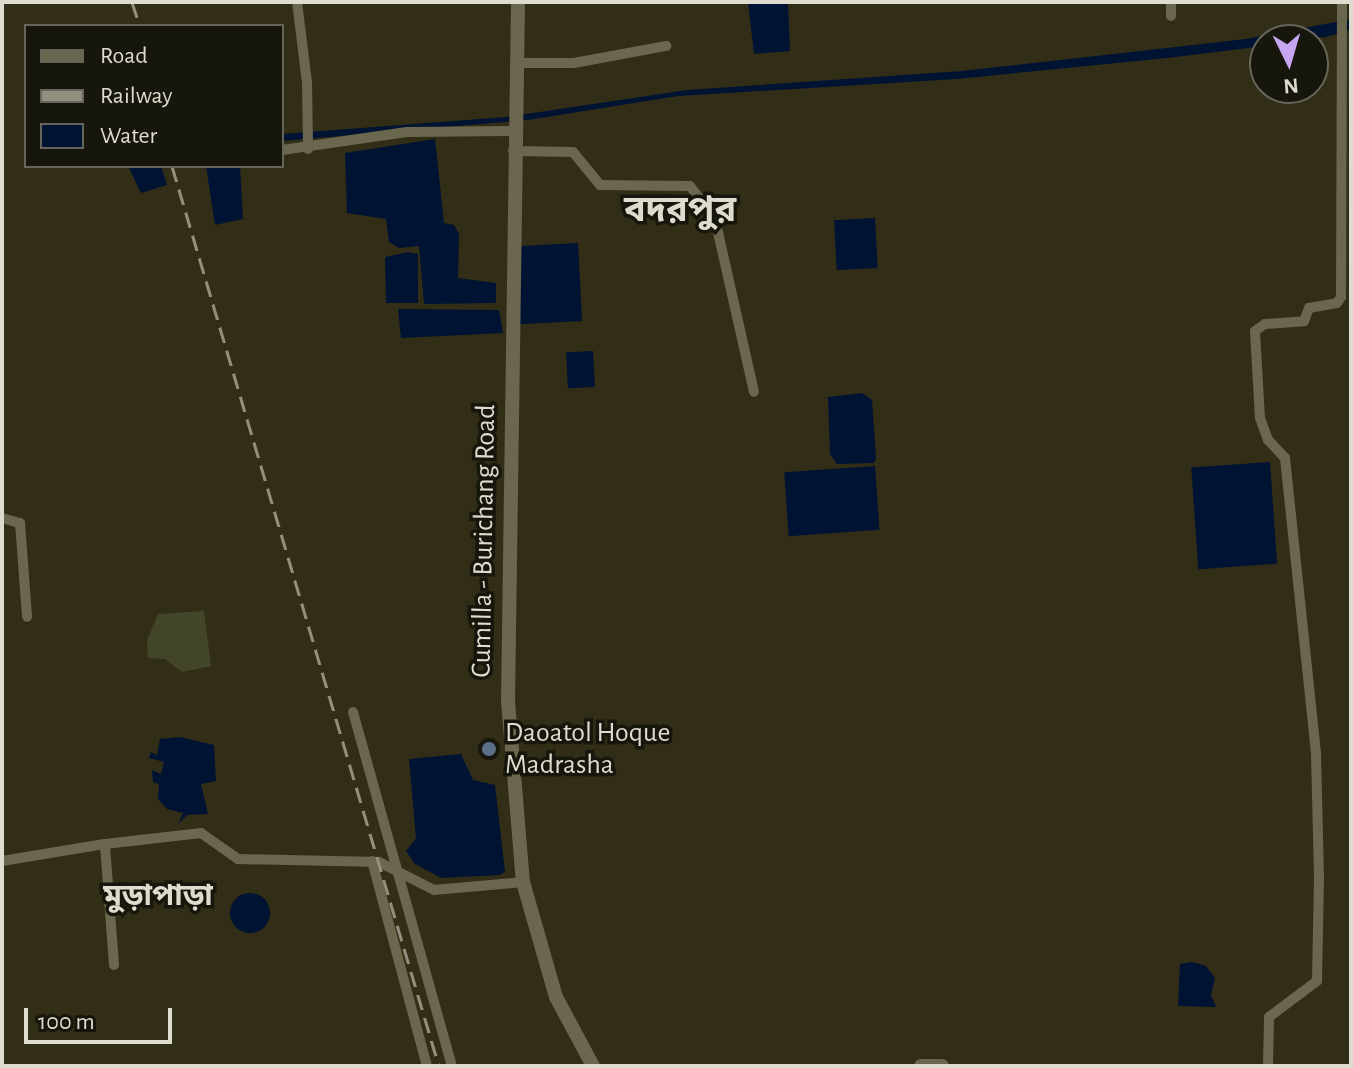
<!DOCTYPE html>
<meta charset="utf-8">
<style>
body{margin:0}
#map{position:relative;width:1353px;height:1068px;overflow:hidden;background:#322d17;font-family:"Alegreya Sans","Noto Sans Bengali",sans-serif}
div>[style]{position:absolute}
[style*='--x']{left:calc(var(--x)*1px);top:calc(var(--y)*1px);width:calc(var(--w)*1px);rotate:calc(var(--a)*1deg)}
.green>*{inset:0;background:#434529}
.water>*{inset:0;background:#011333;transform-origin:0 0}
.round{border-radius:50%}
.minor>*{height:10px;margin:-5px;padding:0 5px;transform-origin:5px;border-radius:5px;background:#6b664e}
.secondary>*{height:14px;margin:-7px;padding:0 7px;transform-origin:7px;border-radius:7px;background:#6b664e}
.rail>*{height:3px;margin-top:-1.5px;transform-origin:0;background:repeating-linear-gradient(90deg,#938f7e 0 16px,transparent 0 24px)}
.dots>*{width:22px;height:22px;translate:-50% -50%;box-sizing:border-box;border:4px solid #17160c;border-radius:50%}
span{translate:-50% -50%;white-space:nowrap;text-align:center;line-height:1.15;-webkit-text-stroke:7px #17160c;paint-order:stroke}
.street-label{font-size:28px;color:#dedcce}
.poi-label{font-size:28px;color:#dedcce}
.left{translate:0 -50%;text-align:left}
.neighbourhood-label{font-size:30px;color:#dedcce;font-weight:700}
.district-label{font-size:36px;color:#dedcce;font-weight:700}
.frame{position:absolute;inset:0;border:4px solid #dedcce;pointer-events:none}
.legend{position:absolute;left:24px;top:24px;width:260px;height:144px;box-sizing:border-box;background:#17160c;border:2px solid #67655a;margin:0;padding:10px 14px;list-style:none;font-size:24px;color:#dedcce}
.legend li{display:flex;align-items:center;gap:16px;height:40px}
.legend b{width:40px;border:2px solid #67655a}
.north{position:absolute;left:1249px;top:24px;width:80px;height:80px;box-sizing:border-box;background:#17160c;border:2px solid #67655a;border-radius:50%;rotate:175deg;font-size:22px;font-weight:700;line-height:32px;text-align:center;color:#dedcce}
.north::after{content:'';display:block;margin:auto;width:28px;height:36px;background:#c6a6f0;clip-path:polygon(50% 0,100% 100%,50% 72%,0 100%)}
.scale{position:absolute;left:24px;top:1008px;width:148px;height:36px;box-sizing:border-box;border:4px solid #dedcce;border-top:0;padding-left:10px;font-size:24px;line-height:28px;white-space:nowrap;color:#dedcce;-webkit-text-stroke:6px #17160c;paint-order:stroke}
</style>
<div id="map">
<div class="green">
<i style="clip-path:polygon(204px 611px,211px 666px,182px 672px,165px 659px,148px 658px,147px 640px,158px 614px)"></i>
</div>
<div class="water">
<i style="clip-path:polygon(748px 2px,788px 2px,790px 51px,754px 54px)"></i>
<i style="clip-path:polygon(1351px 19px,1351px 30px,1326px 37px,1265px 40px,1265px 46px,1167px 58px,957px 79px,678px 96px,528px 120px,282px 141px,282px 134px,506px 117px,687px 90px,962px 71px,1246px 39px)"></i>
<i style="clip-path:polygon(435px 139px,444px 223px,454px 225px,459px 234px,458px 278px,496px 283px,496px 303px,424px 304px,419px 246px,399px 248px,389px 242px,386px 219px,347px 213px,345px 153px)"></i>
<i style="clip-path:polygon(128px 166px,161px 166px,167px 185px,141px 193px)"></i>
<i style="clip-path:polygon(206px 166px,240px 166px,243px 219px,215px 225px)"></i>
<i style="left:875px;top:218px;width:50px;height:41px;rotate:87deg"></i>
<i style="left:578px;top:243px;width:78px;height:62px;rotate:87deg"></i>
<i style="clip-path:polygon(408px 252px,418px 254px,418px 303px,386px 303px,385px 257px)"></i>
<i style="clip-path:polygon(398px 309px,499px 310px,503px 333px,401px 338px)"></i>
<i style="left:593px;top:351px;width:36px;height:27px;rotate:87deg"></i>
<i style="clip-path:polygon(862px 393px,872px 400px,876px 458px,874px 463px,837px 464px,830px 454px,828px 397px)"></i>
<i style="left:1270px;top:462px;width:102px;height:79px;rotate:86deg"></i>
<i style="left:875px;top:466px;width:64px;height:91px;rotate:86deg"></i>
<i style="clip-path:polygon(180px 737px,214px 745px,216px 781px,201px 784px,208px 814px,187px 815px,178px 824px,183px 813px,167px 809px,158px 799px,159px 784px,153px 782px,152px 770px,161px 774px,164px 762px,149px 758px,151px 752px,157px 755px,160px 739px)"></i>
<i style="clip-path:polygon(461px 754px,473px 780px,495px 785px,505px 872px,500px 875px,441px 878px,415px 864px,406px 851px,416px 838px,409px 759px)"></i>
<i class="round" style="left:230px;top:893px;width:40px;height:40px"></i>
<i style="clip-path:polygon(1192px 962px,1206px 966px,1215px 978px,1211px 995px,1216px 1007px,1178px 1006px,1180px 964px)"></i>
</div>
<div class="minor">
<i style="--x:297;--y:2;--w:81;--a:82.9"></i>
<i style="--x:307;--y:82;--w:67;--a:89.1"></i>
<i style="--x:1171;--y:16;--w:14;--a:-90"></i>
<i style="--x:518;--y:63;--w:56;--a:0"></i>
<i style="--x:574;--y:63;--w:94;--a:-10.5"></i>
<i style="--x:282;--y:150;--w:126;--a:-8.2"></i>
<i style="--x:407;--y:132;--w:107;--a:-0.5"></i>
<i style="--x:513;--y:151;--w:60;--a:1"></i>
<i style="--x:573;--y:152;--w:43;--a:50.7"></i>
<i style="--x:600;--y:185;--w:90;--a:0.6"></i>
<i style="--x:690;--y:186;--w:41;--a:52.9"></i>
<i style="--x:715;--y:219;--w:177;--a:77.3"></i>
<i style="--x:2;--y:518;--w:19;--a:16"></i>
<i style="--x:20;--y:523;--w:94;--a:85.7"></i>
<i style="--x:353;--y:712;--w:368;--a:74.4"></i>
<i style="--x:2;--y:861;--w:104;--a:-9.4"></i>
<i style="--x:372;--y:861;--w:212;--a:75"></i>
<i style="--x:114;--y:965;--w:121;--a:-94.3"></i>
<i style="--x:105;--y:844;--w:97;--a:-6.5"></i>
<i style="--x:201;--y:833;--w:45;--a:35.1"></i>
<i style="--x:238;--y:859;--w:141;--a:1.2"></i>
<i style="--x:379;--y:862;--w:62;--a:27"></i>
<i style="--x:434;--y:890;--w:89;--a:-5.1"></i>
<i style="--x:1268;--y:1066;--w:49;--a:-88.8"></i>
<i style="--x:1269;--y:1017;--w:60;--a:-36.9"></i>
<i style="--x:1317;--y:981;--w:104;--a:-88.9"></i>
<i style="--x:1319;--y:877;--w:124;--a:-91.4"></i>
<i style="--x:1316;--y:753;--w:297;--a:-96"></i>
<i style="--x:1285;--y:458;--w:25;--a:-133"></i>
<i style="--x:1268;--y:440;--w:23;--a:-110"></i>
<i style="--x:1260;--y:418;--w:87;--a:-93.3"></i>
<i style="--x:1255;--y:331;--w:12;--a:-35"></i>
<i style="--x:1265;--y:324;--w:39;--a:-4"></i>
<i style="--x:1304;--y:321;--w:14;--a:-69"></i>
<i style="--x:1309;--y:308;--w:28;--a:-10"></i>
<i style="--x:1337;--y:303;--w:7;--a:-56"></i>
<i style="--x:1341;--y:297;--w:295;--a:-89.8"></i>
</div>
<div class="secondary">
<i style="--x:518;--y:2;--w:699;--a:90.82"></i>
<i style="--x:508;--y:701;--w:182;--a:85.3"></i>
<i style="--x:523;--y:882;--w:120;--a:74"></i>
<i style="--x:556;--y:997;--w:78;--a:61.8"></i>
<i style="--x:921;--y:1066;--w:21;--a:0"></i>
</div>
<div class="rail">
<i style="--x:132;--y:2;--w:25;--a:72"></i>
<i style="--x:172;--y:166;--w:939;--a:73.48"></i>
</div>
<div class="dots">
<i style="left:489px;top:749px;background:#5c6f8a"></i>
</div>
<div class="street-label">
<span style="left:484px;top:541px;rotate:-89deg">Cumilla - Burichang Road</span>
</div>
<div class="poi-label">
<span class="left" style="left:505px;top:749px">Daoatol Hoque<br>Madrasha</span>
</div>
<div class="neighbourhood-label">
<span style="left:158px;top:896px">মুড়াপাড়া</span>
</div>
<div class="district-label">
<span style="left:680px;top:211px">বদরপুর</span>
</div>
<div class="frame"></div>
<ul class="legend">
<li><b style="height:10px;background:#6b664e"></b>Road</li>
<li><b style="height:10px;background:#938f7e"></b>Railway</li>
<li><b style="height:22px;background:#011333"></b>Water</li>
</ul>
<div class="north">N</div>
<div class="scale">100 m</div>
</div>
